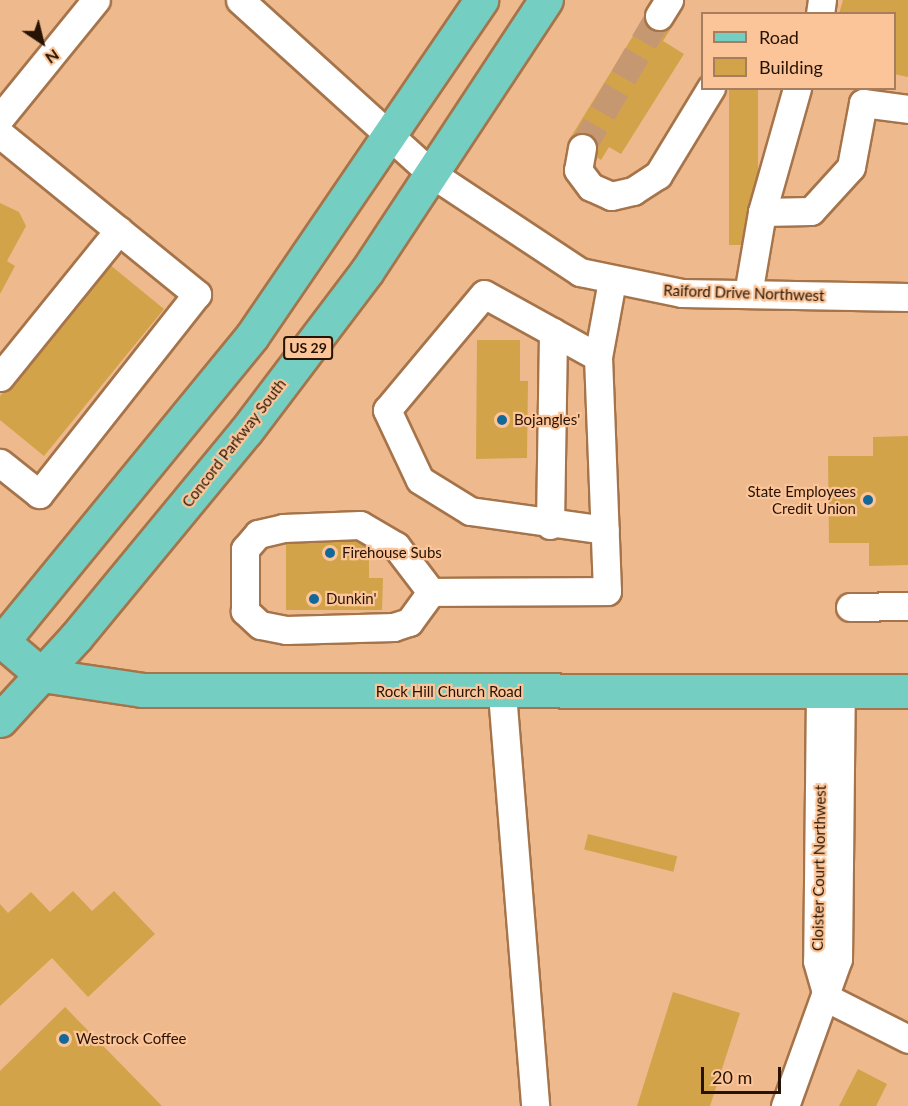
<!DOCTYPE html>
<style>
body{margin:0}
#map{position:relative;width:908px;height:1106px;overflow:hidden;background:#eeb98d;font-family:Lato,sans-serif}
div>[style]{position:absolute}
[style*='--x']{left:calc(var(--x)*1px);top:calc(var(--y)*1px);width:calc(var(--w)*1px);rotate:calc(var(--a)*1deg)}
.building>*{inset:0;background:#d3a34a;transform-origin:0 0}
.minor-tunnel>*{height:27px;margin-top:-13.5px;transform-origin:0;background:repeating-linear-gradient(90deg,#c69871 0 27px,transparent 0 41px)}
.roads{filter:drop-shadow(2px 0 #a6744a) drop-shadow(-2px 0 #a6744a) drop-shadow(0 2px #a6744a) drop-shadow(0 -2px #a6744a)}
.minor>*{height:27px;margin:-13.5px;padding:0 13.5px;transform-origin:13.5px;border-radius:13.5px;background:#fff}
.major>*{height:33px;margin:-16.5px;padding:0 16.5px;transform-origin:16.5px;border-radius:16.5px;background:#75cec2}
.dots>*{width:16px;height:16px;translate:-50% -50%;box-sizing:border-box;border:3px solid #fcc599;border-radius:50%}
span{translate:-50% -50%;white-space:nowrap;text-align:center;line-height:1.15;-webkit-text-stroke:4.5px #fcc599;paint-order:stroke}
.shield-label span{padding:2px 4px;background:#fcc599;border:2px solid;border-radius:4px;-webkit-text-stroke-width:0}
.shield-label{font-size:14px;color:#261303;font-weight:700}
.street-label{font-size:15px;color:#261303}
.poi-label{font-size:15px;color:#261303}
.left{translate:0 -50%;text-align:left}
.right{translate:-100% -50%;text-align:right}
.legend{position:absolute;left:701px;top:12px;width:195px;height:78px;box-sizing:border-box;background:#fcc599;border:2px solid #a67e5d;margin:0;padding:8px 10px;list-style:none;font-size:18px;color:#261303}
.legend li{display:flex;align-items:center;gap:12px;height:30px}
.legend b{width:30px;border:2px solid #a67e5d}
.north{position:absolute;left:12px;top:12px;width:60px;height:60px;-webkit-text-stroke:4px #fcc599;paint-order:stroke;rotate:145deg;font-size:16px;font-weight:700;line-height:24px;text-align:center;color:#261303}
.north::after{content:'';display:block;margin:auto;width:21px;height:27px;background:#261303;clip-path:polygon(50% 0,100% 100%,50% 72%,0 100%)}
.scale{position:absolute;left:701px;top:1067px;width:80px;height:27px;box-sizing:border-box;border:3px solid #261303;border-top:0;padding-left:8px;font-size:18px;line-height:21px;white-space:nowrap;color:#261303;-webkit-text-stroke:4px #fcc599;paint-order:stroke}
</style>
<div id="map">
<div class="building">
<i style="clip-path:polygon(843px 0,908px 0,908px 77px,894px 74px,894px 14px,839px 14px)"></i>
<i style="clip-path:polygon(649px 10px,673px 25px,663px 41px,684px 54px,621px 154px,609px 147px,601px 160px,569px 140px)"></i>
<i style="left:729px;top:88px;width:29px;height:157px"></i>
<i style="clip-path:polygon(0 203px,19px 212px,26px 226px,7px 261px,15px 266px,0 294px)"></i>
<i style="clip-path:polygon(109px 264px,164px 309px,44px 456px,0 420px,0 396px)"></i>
<i style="clip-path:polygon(477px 340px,520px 340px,520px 381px,528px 381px,527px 458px,476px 459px)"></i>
<i style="clip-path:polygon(908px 436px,908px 565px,869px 566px,869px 543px,829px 543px,828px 456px,873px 456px,873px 437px)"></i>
<i style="clip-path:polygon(286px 540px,369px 540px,369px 578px,383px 578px,382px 610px,286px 610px)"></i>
<i style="left:588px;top:834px;width:92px;height:16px;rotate:14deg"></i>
<i style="clip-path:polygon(73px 891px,92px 911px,114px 891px,155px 934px,88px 997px,52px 958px,0 1006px,0 904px,8px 913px,31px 892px,50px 912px)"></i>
<i style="clip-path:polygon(673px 992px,740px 1013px,710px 1106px,637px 1106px)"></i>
<i style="clip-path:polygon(65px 1007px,162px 1106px,0 1106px,0 1071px)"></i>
<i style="clip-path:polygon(858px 1069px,887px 1084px,876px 1106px,839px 1106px)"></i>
</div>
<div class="minor-tunnel">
<i style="--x:582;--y:148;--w:153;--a:-59.7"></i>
</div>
<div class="roads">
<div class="minor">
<i style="--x:240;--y:0;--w:259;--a:42.2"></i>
<i style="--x:432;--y:174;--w:178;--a:33.5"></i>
<i style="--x:580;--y:272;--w:104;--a:11.6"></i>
<i style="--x:682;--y:293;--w:226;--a:1"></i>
<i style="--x:820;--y:14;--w:14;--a:-82"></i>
<i style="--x:659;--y:16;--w:19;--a:-58"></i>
<i style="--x:0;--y:118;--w:152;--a:-50.9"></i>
<i style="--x:0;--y:134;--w:254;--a:39.1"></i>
<i style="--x:197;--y:294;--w:255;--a:128.3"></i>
<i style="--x:39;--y:494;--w:50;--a:-141.5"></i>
<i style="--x:582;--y:148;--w:22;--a:100"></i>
<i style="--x:578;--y:170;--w:21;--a:53"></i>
<i style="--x:591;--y:187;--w:22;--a:24"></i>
<i style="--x:611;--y:196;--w:23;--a:-13"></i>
<i style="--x:633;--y:191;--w:30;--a:-33"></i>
<i style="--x:658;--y:175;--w:102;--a:-58.7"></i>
<i style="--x:762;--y:212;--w:49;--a:-1.2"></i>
<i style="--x:811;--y:211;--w:59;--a:-47.7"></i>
<i style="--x:851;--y:167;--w:65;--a:-79.4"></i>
<i style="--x:863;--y:103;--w:45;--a:7.6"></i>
<i style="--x:748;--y:294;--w:83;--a:-80.3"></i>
<i style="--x:762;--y:212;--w:129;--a:-74.2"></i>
<i style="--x:598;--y:357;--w:130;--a:-151.1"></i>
<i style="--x:484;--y:294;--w:151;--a:129.9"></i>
<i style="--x:387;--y:410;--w:77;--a:64.8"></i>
<i style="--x:420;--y:480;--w:59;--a:31.8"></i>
<i style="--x:470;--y:511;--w:136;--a:8"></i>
<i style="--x:0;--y:377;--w:189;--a:-51"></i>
<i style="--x:550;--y:525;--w:193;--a:-89.1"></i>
<i style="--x:431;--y:592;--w:37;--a:126"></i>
<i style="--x:409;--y:622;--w:16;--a:162"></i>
<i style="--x:394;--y:627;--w:108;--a:178.4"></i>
<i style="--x:286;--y:630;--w:26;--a:-169"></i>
<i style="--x:260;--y:625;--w:21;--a:-137"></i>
<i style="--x:245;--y:611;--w:62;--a:-90"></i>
<i style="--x:245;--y:549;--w:20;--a:-49"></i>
<i style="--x:258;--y:534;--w:26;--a:-13"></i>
<i style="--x:283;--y:528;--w:77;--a:-2.2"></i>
<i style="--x:360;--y:525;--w:42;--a:30.3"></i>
<i style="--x:396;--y:546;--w:58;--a:52.7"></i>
<i style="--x:431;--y:592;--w:176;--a:-0.3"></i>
<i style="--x:607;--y:591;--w:234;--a:-92.2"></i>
<i style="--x:598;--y:357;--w:77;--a:-79.6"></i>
<i style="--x:850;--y:607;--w:58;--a:-1"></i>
<i style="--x:820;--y:692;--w:269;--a:90.6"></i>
<i style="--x:817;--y:961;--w:35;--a:74"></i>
<i style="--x:502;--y:693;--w:414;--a:85.4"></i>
<i style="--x:827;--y:998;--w:91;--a:26.8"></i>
<i style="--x:785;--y:1106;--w:156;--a:-70.2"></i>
<i style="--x:838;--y:959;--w:267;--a:-89.4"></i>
</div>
<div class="major">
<i style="--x:2;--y:641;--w:52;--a:40.4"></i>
<i style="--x:42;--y:675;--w:101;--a:8.5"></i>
<i style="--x:142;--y:690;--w:766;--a:0.07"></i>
<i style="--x:0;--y:644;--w:398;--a:-50.7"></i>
<i style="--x:252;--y:336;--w:407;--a:-55.7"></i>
<i style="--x:0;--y:720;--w:113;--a:-47.5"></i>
<i style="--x:76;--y:637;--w:267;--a:-50.5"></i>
<i style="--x:246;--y:431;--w:201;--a:-52.9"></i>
<i style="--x:367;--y:271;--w:325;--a:-56.6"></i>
</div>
</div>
<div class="dots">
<i style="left:502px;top:420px;background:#126999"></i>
<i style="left:868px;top:500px;background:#126999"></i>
<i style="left:330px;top:553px;background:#126999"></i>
<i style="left:314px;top:599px;background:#126999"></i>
<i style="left:64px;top:1039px;background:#126999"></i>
</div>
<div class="shield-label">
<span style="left:308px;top:348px">US 29</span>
</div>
<div class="street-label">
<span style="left:744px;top:293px;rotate:2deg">Raiford Drive Northwest</span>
<span style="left:234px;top:443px;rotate:-52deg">Concord Parkway South</span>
<span style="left:449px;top:692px">Rock Hill Church Road</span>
<span style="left:819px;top:868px;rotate:-89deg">Cloister Court Northwest</span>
</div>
<div class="poi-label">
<span class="left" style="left:514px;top:420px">Bojangles'</span>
<span class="right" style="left:856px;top:500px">State Employees<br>Credit Union</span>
<span class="left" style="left:342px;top:553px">Firehouse Subs</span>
<span class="left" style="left:326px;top:599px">Dunkin'</span>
<span class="left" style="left:76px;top:1039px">Westrock Coffee</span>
</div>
<ul class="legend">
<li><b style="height:8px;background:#75cec2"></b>Road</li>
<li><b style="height:16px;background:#d3a34a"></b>Building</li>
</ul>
<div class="north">N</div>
<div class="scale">20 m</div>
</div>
